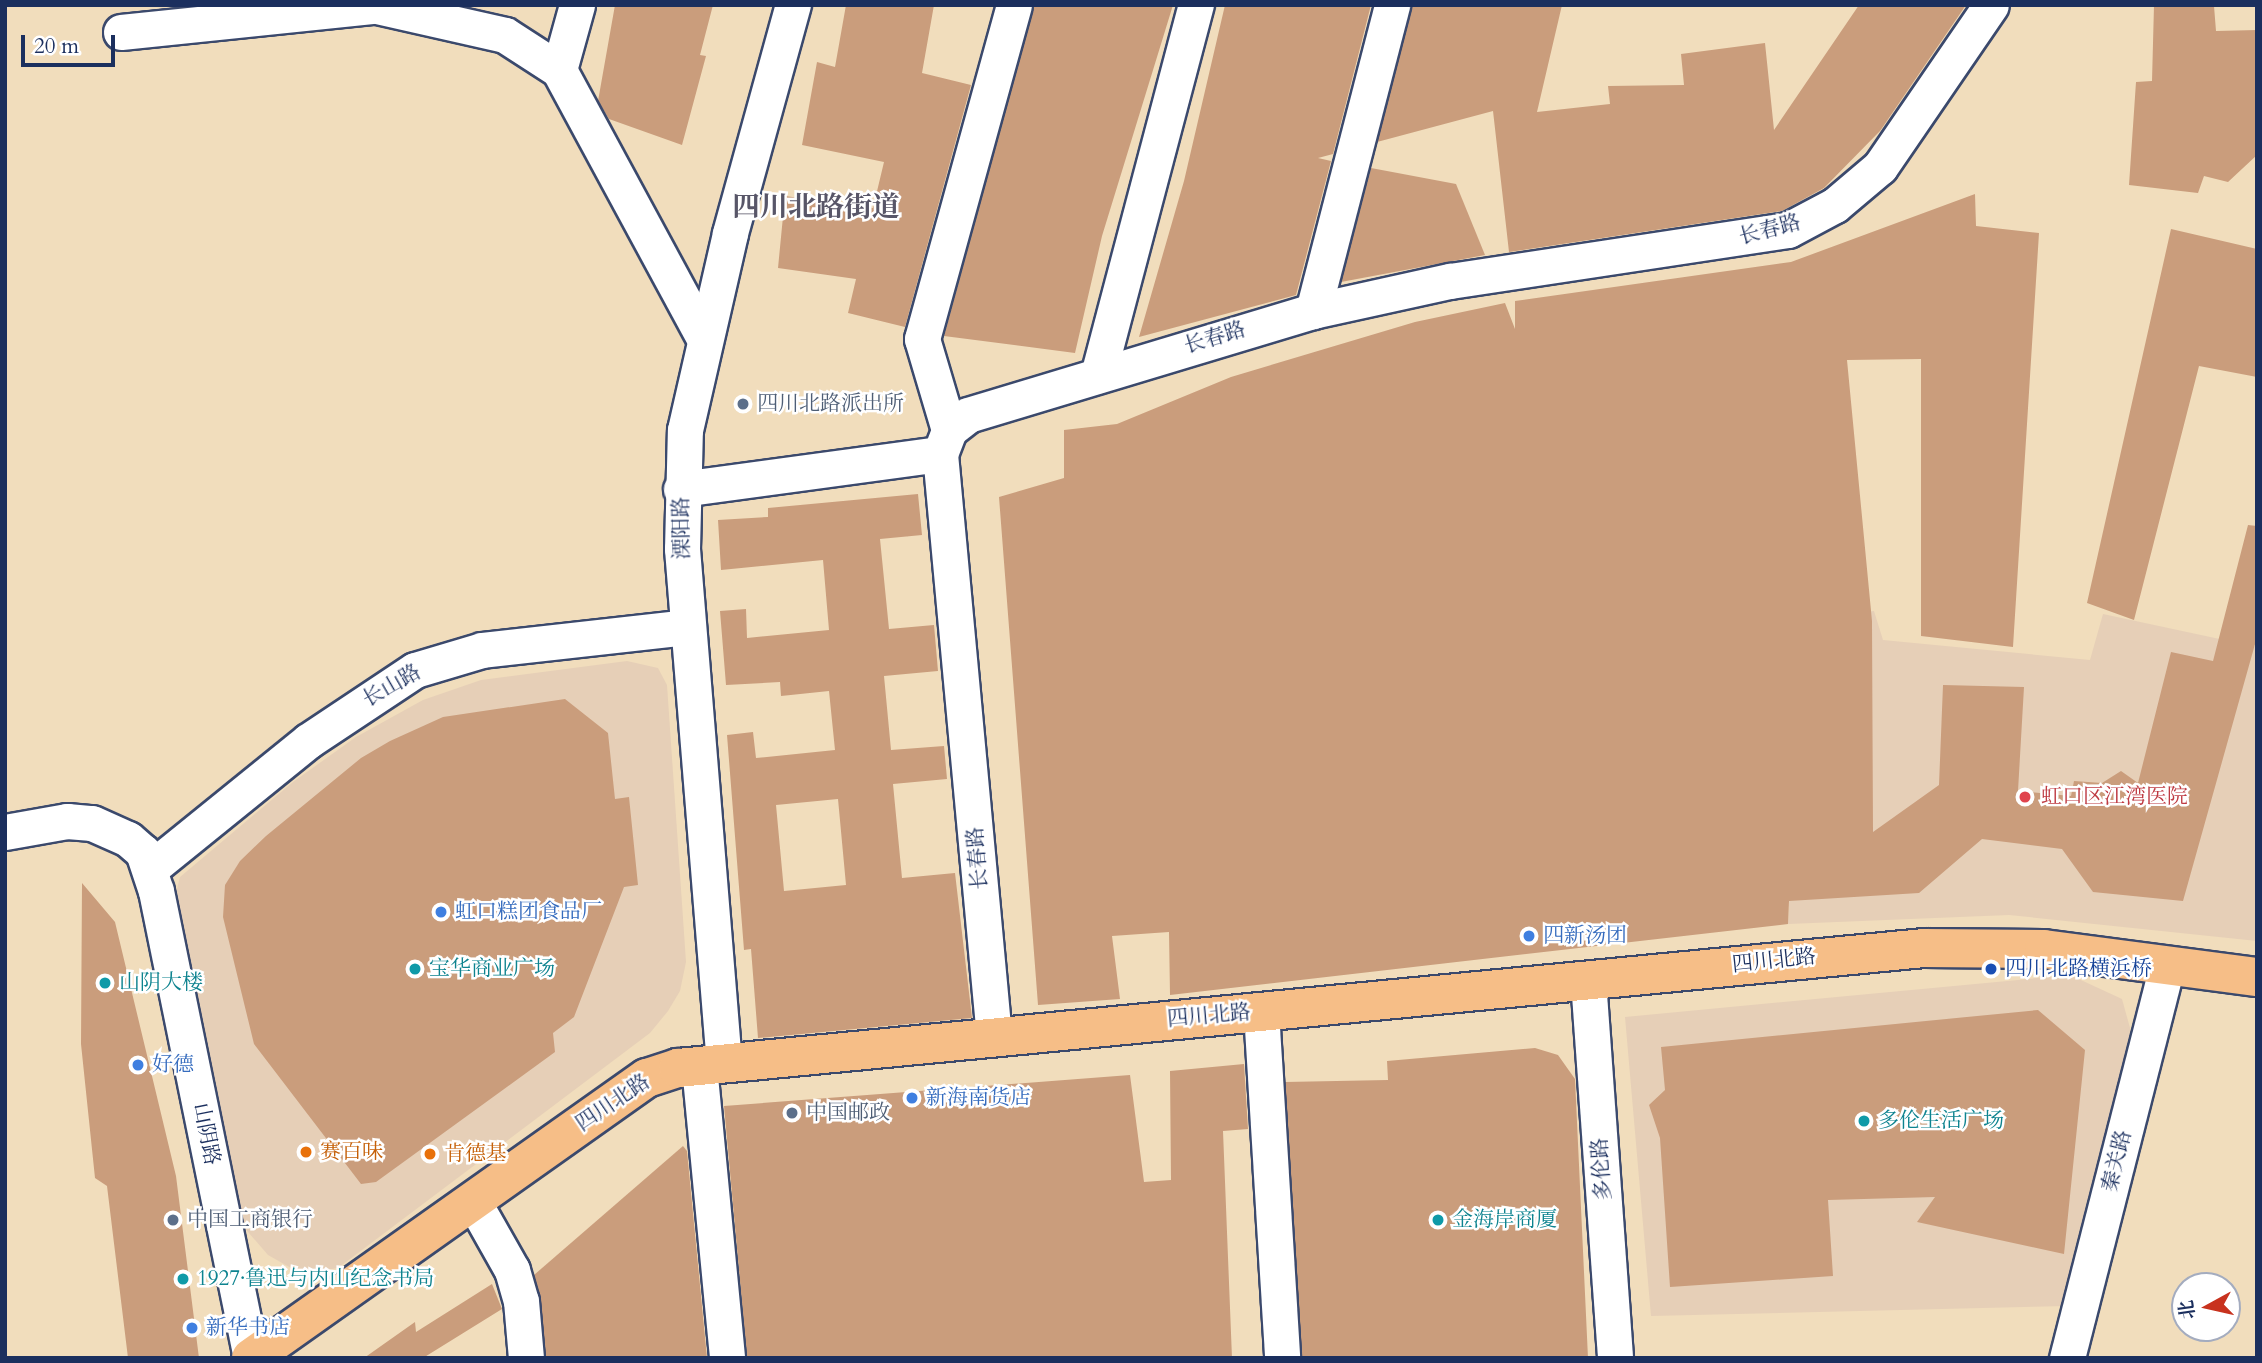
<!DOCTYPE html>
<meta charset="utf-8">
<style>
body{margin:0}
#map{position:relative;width:2262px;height:1363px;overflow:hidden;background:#f1ddbc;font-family:Cardo,"Noto Serif SC",serif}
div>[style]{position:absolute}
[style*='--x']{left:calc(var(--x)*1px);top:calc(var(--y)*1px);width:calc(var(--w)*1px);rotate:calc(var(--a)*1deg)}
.built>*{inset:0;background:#e6cfb7}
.building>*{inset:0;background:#ca9d7c}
.roads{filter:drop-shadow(2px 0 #3b496c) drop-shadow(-2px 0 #3b496c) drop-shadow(0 2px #3b496c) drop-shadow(0 -2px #3b496c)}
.minor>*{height:35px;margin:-17.5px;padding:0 17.5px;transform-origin:17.5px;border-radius:17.5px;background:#fff}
.major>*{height:38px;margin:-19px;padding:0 19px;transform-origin:19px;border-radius:19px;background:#f6be87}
.dots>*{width:19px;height:19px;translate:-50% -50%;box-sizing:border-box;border:4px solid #fff;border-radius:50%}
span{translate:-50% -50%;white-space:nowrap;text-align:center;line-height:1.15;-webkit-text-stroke:5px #fff;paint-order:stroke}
.street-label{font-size:21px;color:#1b2f5e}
.service-label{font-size:21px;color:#4e5e75}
.left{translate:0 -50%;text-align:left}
.health-label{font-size:21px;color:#be3a42}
.shop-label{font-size:21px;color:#366cbe}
.culture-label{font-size:21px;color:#0d838f}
.transit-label{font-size:21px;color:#164399}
.food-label{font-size:21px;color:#c56008}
.district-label{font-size:28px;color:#585668;font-weight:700}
.frame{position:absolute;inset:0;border:7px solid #1b2f5e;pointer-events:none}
.north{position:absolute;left:2171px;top:1272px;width:70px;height:70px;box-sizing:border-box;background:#fff;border:2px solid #a4acbf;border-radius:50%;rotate:262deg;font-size:19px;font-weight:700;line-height:28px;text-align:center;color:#1b2f5e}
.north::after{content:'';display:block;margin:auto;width:24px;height:32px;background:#c8321e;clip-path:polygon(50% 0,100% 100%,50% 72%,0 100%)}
.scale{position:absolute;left:21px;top:35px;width:94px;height:32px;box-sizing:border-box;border:4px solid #1b2f5e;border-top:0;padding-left:9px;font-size:21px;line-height:24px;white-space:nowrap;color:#1b2f5e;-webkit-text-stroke:5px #fff;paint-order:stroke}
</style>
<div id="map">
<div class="built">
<i style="clip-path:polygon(1874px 611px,1883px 640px,2090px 660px,2103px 614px,2257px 647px,2257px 941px,2009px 915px,1788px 924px,1803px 619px)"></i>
<i style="clip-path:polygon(627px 661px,658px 668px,667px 685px,686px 962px,680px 991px,668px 1011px,650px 1033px,338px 1268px,315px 1272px,291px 1268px,268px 1255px,242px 1225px,175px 931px,174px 901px,180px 877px,293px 782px,356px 737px,423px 700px,481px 680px)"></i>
<i style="clip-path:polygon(2070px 975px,2122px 999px,2135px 1046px,2068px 1306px,1651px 1316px,1625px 1017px)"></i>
</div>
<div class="building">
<i style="clip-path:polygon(615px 5px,713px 5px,700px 55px,706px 56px,682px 145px,609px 119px,598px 101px)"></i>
<i style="clip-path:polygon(846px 5px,934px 5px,922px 73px,971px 85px,905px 327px,848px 313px,856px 279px,778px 268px,785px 196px,873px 208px,884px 162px,802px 145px,817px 62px,835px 67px)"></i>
<i style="clip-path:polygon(1034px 5px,1173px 5px,1102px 236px,1075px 353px,944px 336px)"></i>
<i style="clip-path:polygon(1225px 5px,1371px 5px,1333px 154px,1318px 158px,1331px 161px,1296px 295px,1139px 337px,1184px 181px)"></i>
<i style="clip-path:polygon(1412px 5px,1562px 5px,1537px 112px,1610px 104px,1608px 86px,1684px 85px,1681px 54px,1765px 43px,1774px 130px,1859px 5px,1966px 5px,1880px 131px,1824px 188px,1782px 211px,1509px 252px,1493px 111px,1377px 142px)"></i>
<i style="clip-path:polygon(2154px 5px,2214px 6px,2216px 31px,2257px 30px,2257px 155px,2228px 182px,2204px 176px,2198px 193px,2129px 185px,2136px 82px,2152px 81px)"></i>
<i style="clip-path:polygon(1371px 168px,1456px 184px,1485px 255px,1341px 282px)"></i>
<i style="clip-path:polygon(1975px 194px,1976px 226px,2039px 233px,2013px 647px,1921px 636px,1921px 359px,1847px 360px,1872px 621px,1873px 832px,1939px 785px,1943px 685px,2024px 687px,2018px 791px,2071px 796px,2074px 781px,2102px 783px,2121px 771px,2138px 783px,2171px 652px,2213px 661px,2248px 525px,2257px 526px,2257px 637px,2183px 901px,2093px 892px,2062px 849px,1982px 839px,1919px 893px,1789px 901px,1788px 924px,1170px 995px,1169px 932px,1112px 936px,1120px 999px,1038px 1005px,999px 497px,1064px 478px,1064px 430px,1117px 424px,1231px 377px,1415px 322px,1505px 303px,1515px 329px,1515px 301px,1791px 262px)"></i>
<i style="clip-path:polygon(2171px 229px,2257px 249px,2257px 377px,2199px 366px,2134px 620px,2087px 603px)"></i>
<i style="clip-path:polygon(evenodd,918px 494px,922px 535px,880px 539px,889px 629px,934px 625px,938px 671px,884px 676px,891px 750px,944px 746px,947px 779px,893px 784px,902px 878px,955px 873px,972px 1018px,758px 1038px,751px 949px,744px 950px,727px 735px,753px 732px,756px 758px,835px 750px,829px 691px,781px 696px,780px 682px,726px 685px,720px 611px,746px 609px,747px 638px,829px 630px,823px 560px,721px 570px,718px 520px,768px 517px,768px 508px,918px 494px,838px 799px,846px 885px,784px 891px,776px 805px,838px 799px)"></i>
<i style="clip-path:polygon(565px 699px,608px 733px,615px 799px,629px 797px,638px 885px,624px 887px,574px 1017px,553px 1033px,555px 1052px,376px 1182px,361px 1184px,254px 1044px,223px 917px,225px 885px,240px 861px,266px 836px,361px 758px,390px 741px,443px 717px)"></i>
<i style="clip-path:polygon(82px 883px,115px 922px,176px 1176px,199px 1358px,128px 1358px,107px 1186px,95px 1178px,81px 1044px)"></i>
<i style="clip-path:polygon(2038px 1010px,2085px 1050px,2064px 1254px,1917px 1222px,1935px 1197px,1828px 1200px,1833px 1276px,1670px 1287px,1660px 1138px,1649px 1105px,1665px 1090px,1661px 1047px)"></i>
<i style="clip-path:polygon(1535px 1048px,1558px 1055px,1575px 1079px,1588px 1358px,1302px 1358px,1285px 1082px,1388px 1080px,1387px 1061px)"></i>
<i style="clip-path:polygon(1244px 1064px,1248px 1129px,1223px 1131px,1232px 1358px,747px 1358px,724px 1106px,1130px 1075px,1144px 1182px,1171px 1180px,1170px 1071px)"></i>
<i style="clip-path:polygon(683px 1146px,687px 1151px,707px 1358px,546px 1358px,534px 1275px)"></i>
<i style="clip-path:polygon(492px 1284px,502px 1309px,423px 1358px,364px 1358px,415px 1322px,416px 1332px)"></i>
</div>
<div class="roads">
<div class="minor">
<i style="--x:372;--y:5;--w:136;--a:12.7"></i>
<i style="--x:505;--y:35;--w:64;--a:32.9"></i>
<i style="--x:577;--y:5;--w:67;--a:105.5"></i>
<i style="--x:559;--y:70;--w:305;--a:61.6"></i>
<i style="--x:121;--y:32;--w:252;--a:-5.9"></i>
<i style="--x:1313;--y:311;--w:316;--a:-75.5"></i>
<i style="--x:1098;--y:375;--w:383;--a:-75.2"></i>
<i style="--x:949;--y:430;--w:95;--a:-106.5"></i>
<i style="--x:922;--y:339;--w:346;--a:-74.6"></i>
<i style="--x:681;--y:489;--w:261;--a:-7.7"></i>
<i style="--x:5;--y:832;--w:63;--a:-10.1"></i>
<i style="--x:67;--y:821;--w:25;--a:5"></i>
<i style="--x:92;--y:823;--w:39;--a:24"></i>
<i style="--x:128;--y:839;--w:20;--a:41"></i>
<i style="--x:143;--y:852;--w:41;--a:71.6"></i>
<i style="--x:156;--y:891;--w:475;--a:78.5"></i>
<i style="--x:150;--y:869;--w:203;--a:-39"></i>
<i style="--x:308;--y:741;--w:128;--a:-33.6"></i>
<i style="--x:415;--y:670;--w:70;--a:-16.6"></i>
<i style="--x:482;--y:650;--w:206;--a:-6.4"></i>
<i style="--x:1588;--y:980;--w:379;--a:85.9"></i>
<i style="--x:1261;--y:1011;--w:348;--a:86.5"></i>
<i style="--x:994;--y:1037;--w:585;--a:-95.29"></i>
<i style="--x:940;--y:454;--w:26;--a:-69"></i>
<i style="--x:949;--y:430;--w:24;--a:-38"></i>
<i style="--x:968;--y:415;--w:360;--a:-16.8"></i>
<i style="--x:1313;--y:311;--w:140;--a:-12.4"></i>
<i style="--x:1450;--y:281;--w:342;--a:-8.6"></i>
<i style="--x:1788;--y:230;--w:53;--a:-28"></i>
<i style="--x:1835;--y:205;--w:59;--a:-40.2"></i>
<i style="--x:1880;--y:167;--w:196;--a:-55.6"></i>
<i style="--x:724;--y:1064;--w:517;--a:-94.66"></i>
<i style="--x:682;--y:549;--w:119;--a:-88.6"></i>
<i style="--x:685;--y:430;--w:202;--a:-77.1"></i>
<i style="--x:730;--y:233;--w:237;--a:-74.6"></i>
<i style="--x:699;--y:1066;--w:293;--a:84.5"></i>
<i style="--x:473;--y:1201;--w:79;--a:60.5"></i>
<i style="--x:512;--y:1270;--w:32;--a:74"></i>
<i style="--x:521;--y:1301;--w:57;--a:85"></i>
<i style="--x:2067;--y:1358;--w:406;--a:-75.7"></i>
</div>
<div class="major">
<i style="--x:251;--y:1358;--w:485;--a:-35.3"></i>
<i style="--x:647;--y:1078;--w:33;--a:-18"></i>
<i style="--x:678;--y:1068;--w:1252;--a:-5.5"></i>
<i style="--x:1924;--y:948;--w:120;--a:0.5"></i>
<i style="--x:2044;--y:949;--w:215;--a:7.5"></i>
</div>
</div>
<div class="dots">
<i style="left:743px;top:404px;background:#5c6f8a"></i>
<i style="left:2025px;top:797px;background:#e0444e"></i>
<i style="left:441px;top:912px;background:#3f7fe0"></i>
<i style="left:1529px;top:936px;background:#3f7fe0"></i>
<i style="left:415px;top:969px;background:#0f9aa8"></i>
<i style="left:1991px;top:969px;background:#1a4fb4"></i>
<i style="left:105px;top:983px;background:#0f9aa8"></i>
<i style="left:138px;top:1065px;background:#3f7fe0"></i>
<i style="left:912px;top:1098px;background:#3f7fe0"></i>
<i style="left:792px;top:1113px;background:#5c6f8a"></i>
<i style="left:1864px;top:1121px;background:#0f9aa8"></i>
<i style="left:306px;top:1152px;background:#e8710a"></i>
<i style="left:430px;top:1154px;background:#e8710a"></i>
<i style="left:173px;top:1220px;background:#5c6f8a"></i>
<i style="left:1438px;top:1220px;background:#0f9aa8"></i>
<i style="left:183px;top:1279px;background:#0f9aa8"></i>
<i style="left:192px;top:1328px;background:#3f7fe0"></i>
</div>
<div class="street-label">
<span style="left:1770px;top:230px;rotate:-15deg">长春路</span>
<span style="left:1215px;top:338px;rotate:-17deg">长春路</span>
<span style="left:682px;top:528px;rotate:-91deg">溧阳路</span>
<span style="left:392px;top:686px;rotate:-30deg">长山路</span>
<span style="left:978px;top:858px;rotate:-95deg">长春路</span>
<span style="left:1774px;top:961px;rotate:-6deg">四川北路</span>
<span style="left:1209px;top:1016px;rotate:-5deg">四川北路</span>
<span style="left:613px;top:1103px;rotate:-34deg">四川北路</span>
<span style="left:206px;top:1134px;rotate:79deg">山阴路</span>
<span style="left:2117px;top:1161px;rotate:-76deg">秦关路</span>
<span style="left:1602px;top:1169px;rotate:-94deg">多伦路</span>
</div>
<div class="service-label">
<span class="left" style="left:757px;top:404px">四川北路派出所</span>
<span class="left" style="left:806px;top:1113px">中国邮政</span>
<span class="left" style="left:187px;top:1220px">中国工商银行</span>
</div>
<div class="health-label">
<span class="left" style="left:2041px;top:797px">虹口区江湾医院</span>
</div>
<div class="shop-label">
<span class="left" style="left:455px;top:912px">虹口糕团食品厂</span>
<span class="left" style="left:1543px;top:936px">四新汤团</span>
<span class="left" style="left:152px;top:1065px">好德</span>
<span class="left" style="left:926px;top:1098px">新海南货店</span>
<span class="left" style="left:206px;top:1328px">新华书店</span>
</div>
<div class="culture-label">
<span class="left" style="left:429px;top:969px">宝华商业广场</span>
<span class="left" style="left:119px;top:983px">山阴大楼</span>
<span class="left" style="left:1878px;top:1121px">多伦生活广场</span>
<span class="left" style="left:1452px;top:1220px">金海岸商厦</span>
<span class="left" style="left:197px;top:1279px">1927·鲁迅与内山纪念书局</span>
</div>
<div class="transit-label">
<span class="left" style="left:2005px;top:969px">四川北路横浜桥</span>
</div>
<div class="food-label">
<span class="left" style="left:320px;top:1152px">赛百味</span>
<span class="left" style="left:444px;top:1154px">肯德基</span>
</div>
<div class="district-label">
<span style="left:816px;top:207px">四川北路街道</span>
</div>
<div class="frame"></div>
<div class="north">北</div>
<div class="scale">20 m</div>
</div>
